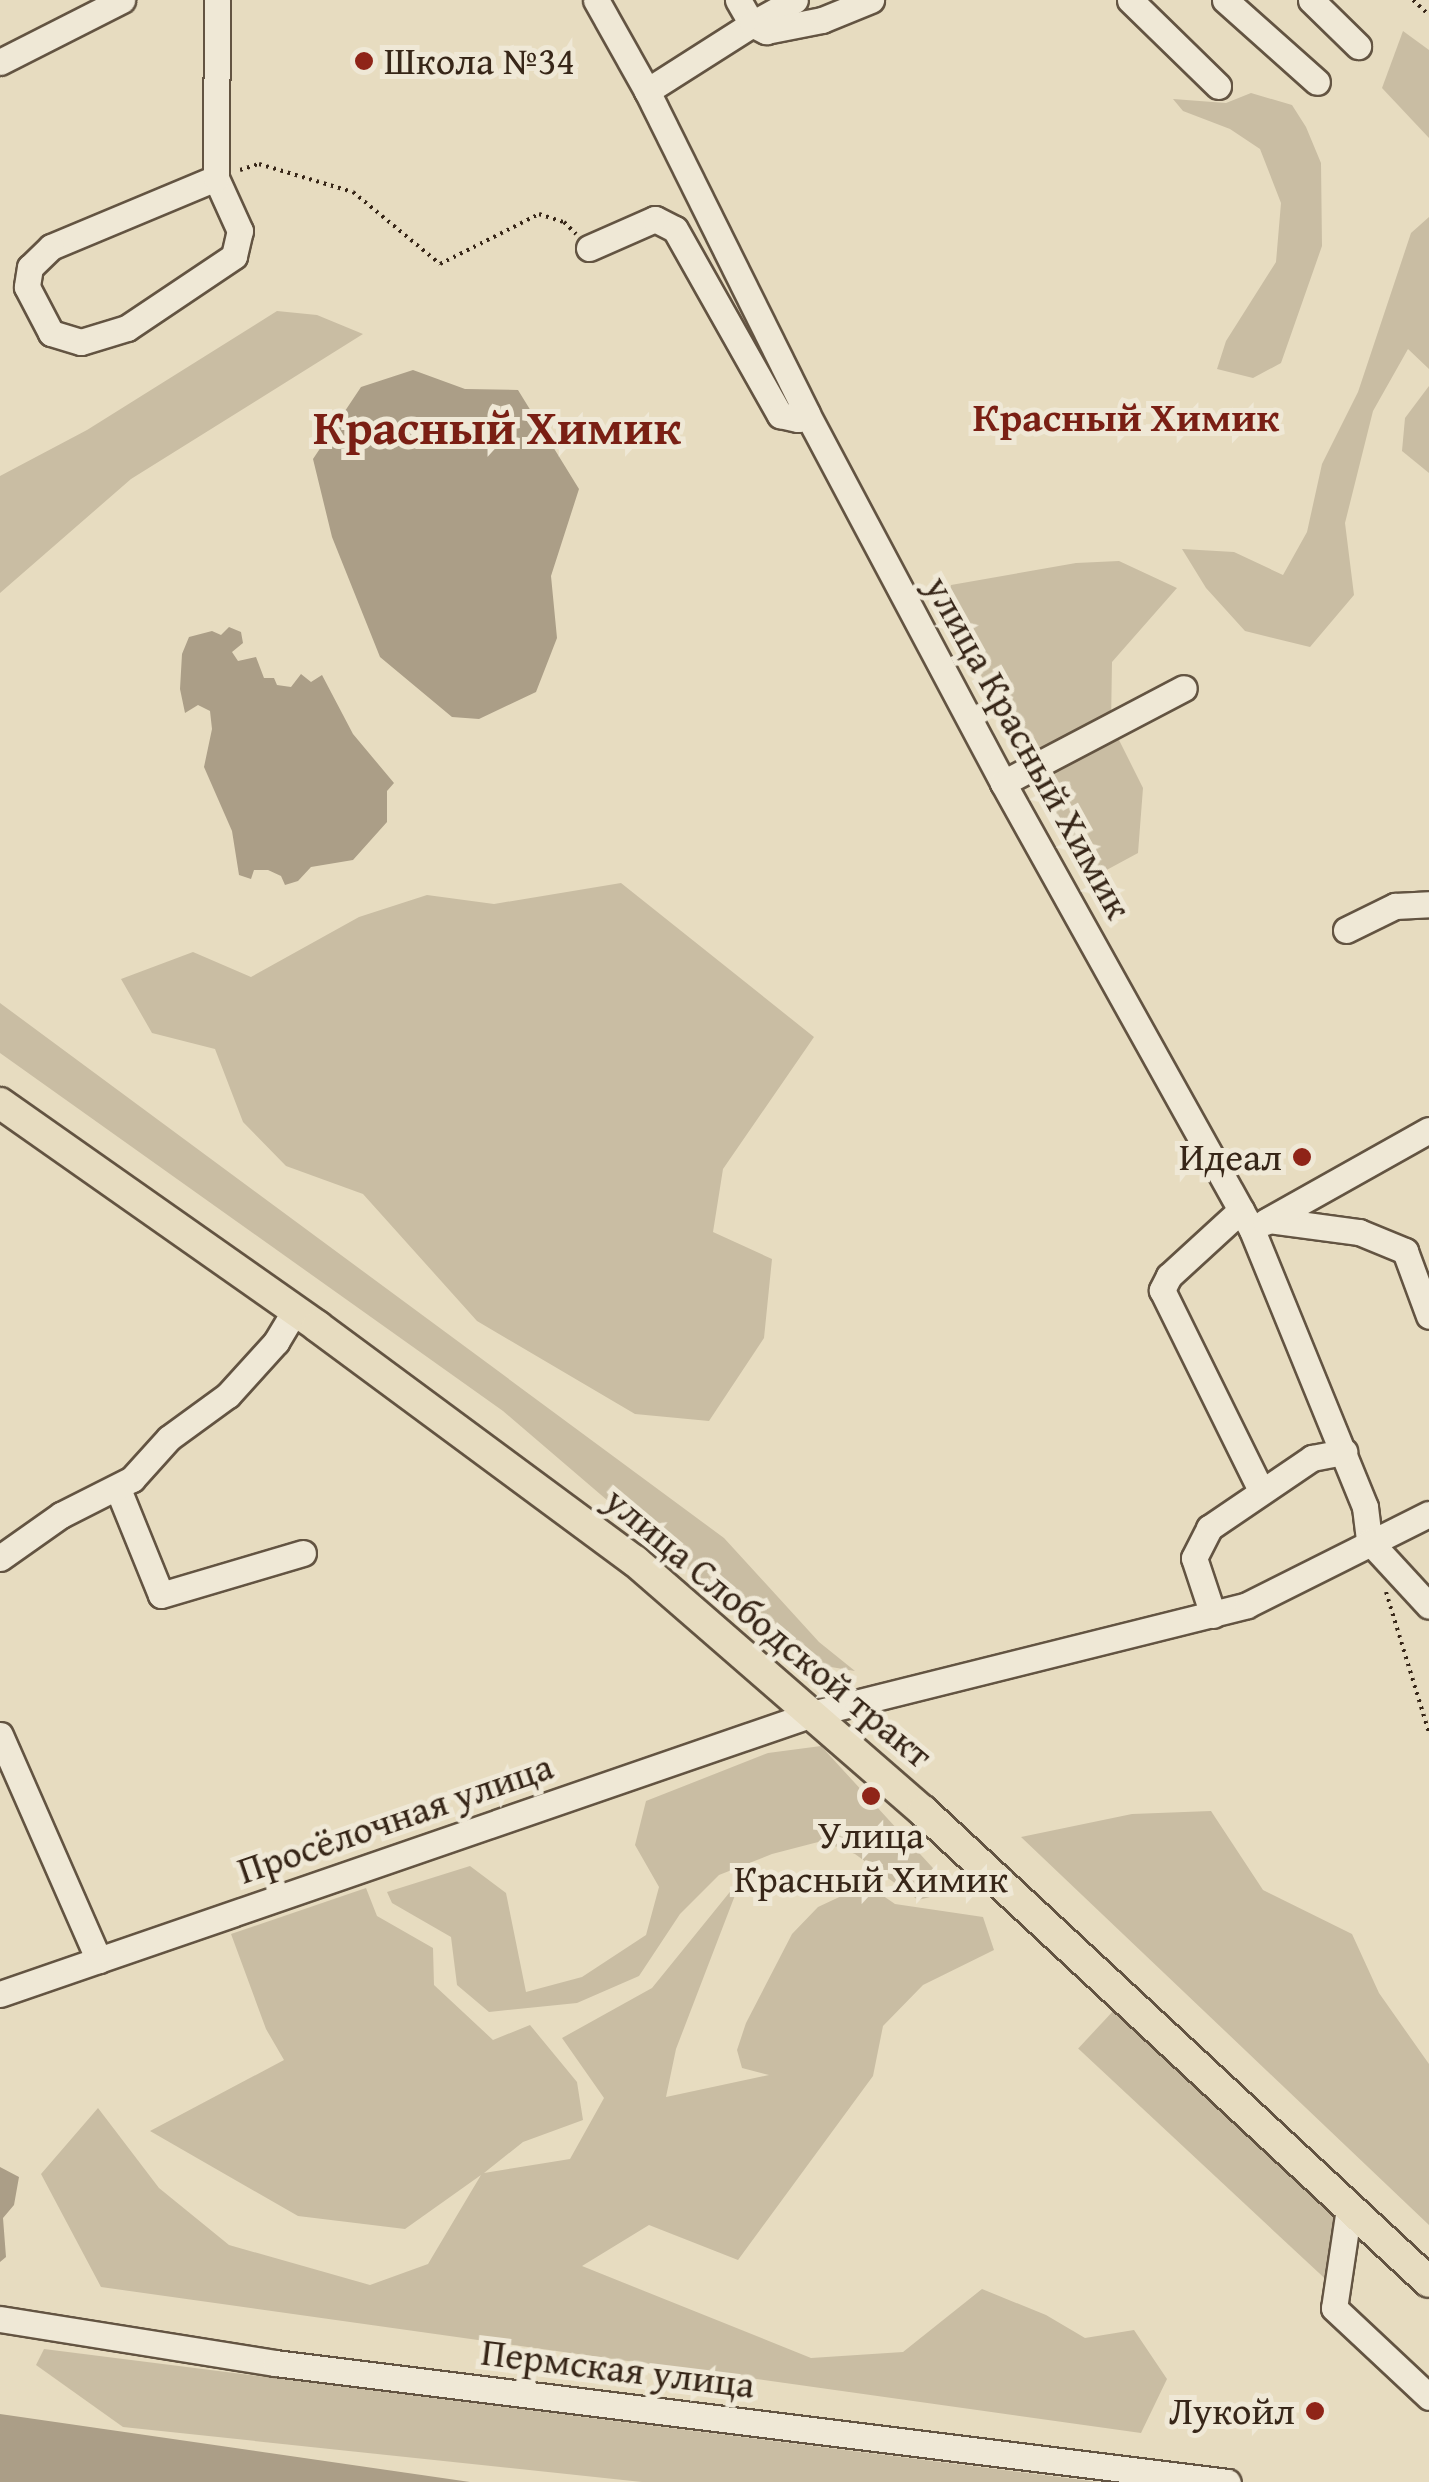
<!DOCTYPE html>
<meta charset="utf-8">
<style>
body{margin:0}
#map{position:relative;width:1429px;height:2482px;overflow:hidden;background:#e7dcc0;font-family:"Gentium Book Plus",serif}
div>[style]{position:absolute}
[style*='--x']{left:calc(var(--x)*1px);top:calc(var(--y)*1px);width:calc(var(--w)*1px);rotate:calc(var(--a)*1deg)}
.green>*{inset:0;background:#c9bda3;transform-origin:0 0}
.water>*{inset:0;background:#ab9e87}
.path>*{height:4px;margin-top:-2px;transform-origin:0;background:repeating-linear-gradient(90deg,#372618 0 2.5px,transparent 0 7.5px)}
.roads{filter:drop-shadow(2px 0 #635442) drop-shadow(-2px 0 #635442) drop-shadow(0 2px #635442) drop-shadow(0 -2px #635442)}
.minor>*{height:25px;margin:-12.5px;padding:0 12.5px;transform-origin:12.5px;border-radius:12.5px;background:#efe8d6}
.major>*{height:30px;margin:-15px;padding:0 15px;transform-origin:15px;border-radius:15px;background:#e7dcc0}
.dots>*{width:28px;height:28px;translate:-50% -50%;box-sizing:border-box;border:5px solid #efe8d6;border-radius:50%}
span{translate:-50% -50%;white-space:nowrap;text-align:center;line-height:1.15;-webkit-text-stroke:10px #efe8d6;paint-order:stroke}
.poi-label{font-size:38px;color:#372618}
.left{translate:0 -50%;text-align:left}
.right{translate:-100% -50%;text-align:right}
.street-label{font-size:38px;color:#372618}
.neighbourhood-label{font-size:40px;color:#7a1f14;font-weight:700}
.district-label{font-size:48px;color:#7a1f14;font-weight:700}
</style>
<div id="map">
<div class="green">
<i style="clip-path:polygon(1403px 31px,1429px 50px,1429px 138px,1382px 88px)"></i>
<i style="clip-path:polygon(1251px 93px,1292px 105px,1306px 127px,1321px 163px,1322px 246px,1281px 363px,1253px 378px,1217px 369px,1226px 341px,1276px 262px,1281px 203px,1260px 149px,1230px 129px,1183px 111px,1173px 99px,1226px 103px)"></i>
<i style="clip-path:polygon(1429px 217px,1429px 369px,1408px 349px,1373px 411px,1345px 523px,1354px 595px,1310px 647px,1245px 631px,1206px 588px,1182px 549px,1234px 552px,1283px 575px,1307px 532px,1322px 464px,1358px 392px,1411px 233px)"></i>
<i style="clip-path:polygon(277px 311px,317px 315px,363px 334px,131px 479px,0 593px,0 476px,87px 430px)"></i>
<i style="clip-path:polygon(1429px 386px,1429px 473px,1402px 451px,1405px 418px)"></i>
<i style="clip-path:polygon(1119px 561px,1177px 588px,1112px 662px,1111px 724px,1143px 788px,1138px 853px,1101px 873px,1086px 875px,946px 609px,951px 585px,1076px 563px)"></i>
<i style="clip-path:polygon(621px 883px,814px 1037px,723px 1169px,713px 1232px,772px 1259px,764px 1338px,709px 1421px,635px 1414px,477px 1321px,363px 1194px,286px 1166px,243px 1122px,215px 1049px,152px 1033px,121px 979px,193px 952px,251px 977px,359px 917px,427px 895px,494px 904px)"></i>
<i style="clip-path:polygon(0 1003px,724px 1538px,819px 1642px,855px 1671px,795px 1661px,503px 1411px,0 1053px)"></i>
<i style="clip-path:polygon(821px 1746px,954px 1891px,918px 1900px,855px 1854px,822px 1841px,772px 1854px,719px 1875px,680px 1914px,639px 1976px,577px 2003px,489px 2012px,457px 1985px,451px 1937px,392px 1903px,387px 1892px,470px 1866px,506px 1893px,526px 1992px,582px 1977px,646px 1935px,659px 1887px,635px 1845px,646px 1801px,768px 1753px)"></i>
<i style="clip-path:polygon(1211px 1811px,1263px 1890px,1352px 1934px,1379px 1993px,1429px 2064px,1429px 2225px,1021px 1837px,1132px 1814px)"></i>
<i style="clip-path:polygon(742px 1877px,676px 2049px,666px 2097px,769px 2075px,742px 2068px,737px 2050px,746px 2023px,792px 1934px,818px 1907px,850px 1892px,879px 1893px,895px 1904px,983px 1917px,994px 1950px,923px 1985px,883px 2026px,873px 2076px,738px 2260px,649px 2225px,582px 2266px,811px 2358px,903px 2352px,982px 2289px,1046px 2315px,1085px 2338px,1134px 2330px,1167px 2379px,1141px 2433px,101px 2287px,41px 2174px,98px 2108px,159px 2188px,229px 2245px,370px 2285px,428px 2264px,481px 2175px,405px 2229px,298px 2216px,150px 2131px,284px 2060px,266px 2029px,231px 1934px,366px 1888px,377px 1916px,433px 1948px,434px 1985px,493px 2040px,530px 2025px,577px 2082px,583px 2120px,523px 2142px,484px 2173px,570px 2159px,604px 2098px,562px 2038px,652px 1988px)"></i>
<i style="left:1115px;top:2009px;width:337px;height:54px;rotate:43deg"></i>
<i style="clip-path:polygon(44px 2349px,1099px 2482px,642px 2482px,123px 2427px,36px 2365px)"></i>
</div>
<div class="water">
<i style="clip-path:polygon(413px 370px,465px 389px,518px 390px,579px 489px,551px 576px,557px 638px,536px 692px,479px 719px,452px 717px,380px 657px,332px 537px,313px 459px,361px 387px)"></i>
<i style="clip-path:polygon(229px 627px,241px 632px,243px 643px,232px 652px,238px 661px,256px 657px,264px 678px,274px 678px,277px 685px,291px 687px,301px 674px,311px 682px,322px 675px,353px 734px,394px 783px,387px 791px,387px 822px,353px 860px,311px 867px,298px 881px,285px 885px,281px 876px,268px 870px,254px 870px,251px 879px,239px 875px,232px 831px,204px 767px,212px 729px,210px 711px,198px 705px,185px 713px,180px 689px,182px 654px,189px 637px,212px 631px,221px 635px)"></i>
<i style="clip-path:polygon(0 2167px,19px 2177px,14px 2205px,3px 2218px,6px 2257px,0 2262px)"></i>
<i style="clip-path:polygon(0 2414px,470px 2482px,0 2482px)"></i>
</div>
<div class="path">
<i style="--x:1413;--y:0;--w:22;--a:43"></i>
<i style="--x:240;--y:170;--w:20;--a:-18"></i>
<i style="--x:259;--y:164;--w:98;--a:16.6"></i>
<i style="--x:353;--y:192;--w:113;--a:39.6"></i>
<i style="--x:440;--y:264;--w:111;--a:-26.8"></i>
<i style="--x:539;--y:214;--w:26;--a:18"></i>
<i style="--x:564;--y:222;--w:17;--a:45"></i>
<i style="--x:1386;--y:1592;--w:147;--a:73"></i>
</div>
<div class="roads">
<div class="minor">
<i style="--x:596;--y:0;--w:104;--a:60.7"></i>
<i style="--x:647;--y:91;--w:360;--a:63.6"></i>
<i style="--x:807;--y:414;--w:418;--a:62"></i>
<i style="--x:1003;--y:783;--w:512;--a:60.88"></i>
<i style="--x:1252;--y:1230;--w:299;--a:67.8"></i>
<i style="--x:1365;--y:1507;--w:34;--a:83"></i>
<i style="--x:738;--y:0;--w:28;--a:60"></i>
<i style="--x:752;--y:24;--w:49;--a:-29.2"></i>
<i style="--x:1130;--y:0;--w:123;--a:44.3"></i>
<i style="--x:1225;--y:0;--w:123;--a:41.7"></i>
<i style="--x:1311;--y:0;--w:66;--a:44.4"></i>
<i style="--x:0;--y:62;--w:137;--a:-26.9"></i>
<i style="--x:647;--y:91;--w:125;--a:-32.5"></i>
<i style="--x:752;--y:24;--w:16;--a:27"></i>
<i style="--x:766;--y:31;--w:57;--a:-11.1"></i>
<i style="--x:822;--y:20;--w:53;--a:-22.2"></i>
<i style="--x:216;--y:178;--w:179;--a:157.3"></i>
<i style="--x:51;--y:247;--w:29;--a:136"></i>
<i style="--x:30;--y:267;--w:20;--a:99"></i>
<i style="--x:27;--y:287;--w:52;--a:62.4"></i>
<i style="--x:51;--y:333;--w:31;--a:17"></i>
<i style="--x:81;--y:342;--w:48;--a:-16.9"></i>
<i style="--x:127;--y:328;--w:129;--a:-33.9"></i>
<i style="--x:234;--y:256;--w:26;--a:-77"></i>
<i style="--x:240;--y:231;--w:58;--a:-114.4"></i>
<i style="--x:216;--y:178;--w:178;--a:-89.7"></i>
<i style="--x:589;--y:248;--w:72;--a:-23.7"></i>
<i style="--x:655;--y:219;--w:22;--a:27"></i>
<i style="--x:675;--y:229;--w:214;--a:60.6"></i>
<i style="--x:780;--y:415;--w:18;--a:13"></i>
<i style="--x:798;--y:419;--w:10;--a:-29"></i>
<i style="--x:1003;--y:783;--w:204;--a:-27.7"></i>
<i style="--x:1346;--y:930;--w:55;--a:-26.1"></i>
<i style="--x:1395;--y:906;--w:34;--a:-3"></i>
<i style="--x:1241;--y:1210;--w:98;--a:137.5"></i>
<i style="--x:1169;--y:1276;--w:16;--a:117"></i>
<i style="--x:1162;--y:1290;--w:223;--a:63.7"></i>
<i style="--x:1269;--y:1220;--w:91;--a:7.6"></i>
<i style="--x:1359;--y:1232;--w:50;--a:22.4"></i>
<i style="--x:1405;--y:1251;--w:69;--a:69.7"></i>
<i style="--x:1265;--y:1222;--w:188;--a:-29.3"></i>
<i style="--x:118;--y:1489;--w:114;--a:67.9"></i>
<i style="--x:161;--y:1595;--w:148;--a:-16.5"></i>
<i style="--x:1369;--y:1541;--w:88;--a:47.3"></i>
<i style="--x:0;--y:1558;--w:75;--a:-35.2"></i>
<i style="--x:61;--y:1515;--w:80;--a:-26.9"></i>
<i style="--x:132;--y:1479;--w:55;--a:-47.9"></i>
<i style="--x:169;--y:1438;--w:73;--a:-36.1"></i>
<i style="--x:228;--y:1395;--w:72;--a:-47.8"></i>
<i style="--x:276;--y:1342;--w:37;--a:-59"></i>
<i style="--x:1213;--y:1615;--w:60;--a:-108.4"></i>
<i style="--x:1194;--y:1558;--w:34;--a:-63"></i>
<i style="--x:1209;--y:1528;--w:125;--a:-34.2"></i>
<i style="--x:1312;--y:1458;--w:33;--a:-11"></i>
<i style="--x:0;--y:1735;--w:246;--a:66.3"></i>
<i style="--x:0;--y:1994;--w:862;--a:-19.02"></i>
<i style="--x:815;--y:1713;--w:445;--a:-14"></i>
<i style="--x:1247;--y:1605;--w:203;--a:-26.6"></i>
<i style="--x:1349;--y:2208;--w:101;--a:98.5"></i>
<i style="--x:1334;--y:2308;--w:130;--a:43.1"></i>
<i style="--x:0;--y:2319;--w:278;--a:9.1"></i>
<i style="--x:275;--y:2363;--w:960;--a:7.12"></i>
</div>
<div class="major">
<i style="--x:0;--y:1103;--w:388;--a:35.1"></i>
<i style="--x:317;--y:1326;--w:395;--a:36.5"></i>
<i style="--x:635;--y:1561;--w:381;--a:41"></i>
<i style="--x:923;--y:1811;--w:691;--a:42.95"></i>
</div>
</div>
<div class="dots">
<i style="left:364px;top:61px;background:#8f2418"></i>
<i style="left:1302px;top:1157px;background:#8f2418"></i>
<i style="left:871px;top:1796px;background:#8f2418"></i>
<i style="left:1315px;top:2411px;background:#8f2418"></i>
</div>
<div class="poi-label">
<span class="left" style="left:384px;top:61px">Школа №34</span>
<span class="right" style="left:1282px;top:1157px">Идеал</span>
<span style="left:871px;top:1857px">Улица<br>Красный Химик</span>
<span class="right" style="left:1295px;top:2411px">Лукойл</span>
</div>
<div class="street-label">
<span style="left:1029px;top:747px;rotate:61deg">улица Красный Химик</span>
<span style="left:769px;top:1627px;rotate:40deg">улица Слободской тракт</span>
<span style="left:395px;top:1818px;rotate:-19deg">Просёлочная улица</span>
<span style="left:618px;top:2368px;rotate:7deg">Пермская улица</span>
</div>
<div class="neighbourhood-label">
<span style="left:1126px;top:417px">Красный Химик</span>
</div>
<div class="district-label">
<span style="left:497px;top:427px">Красный Химик</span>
</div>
</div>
